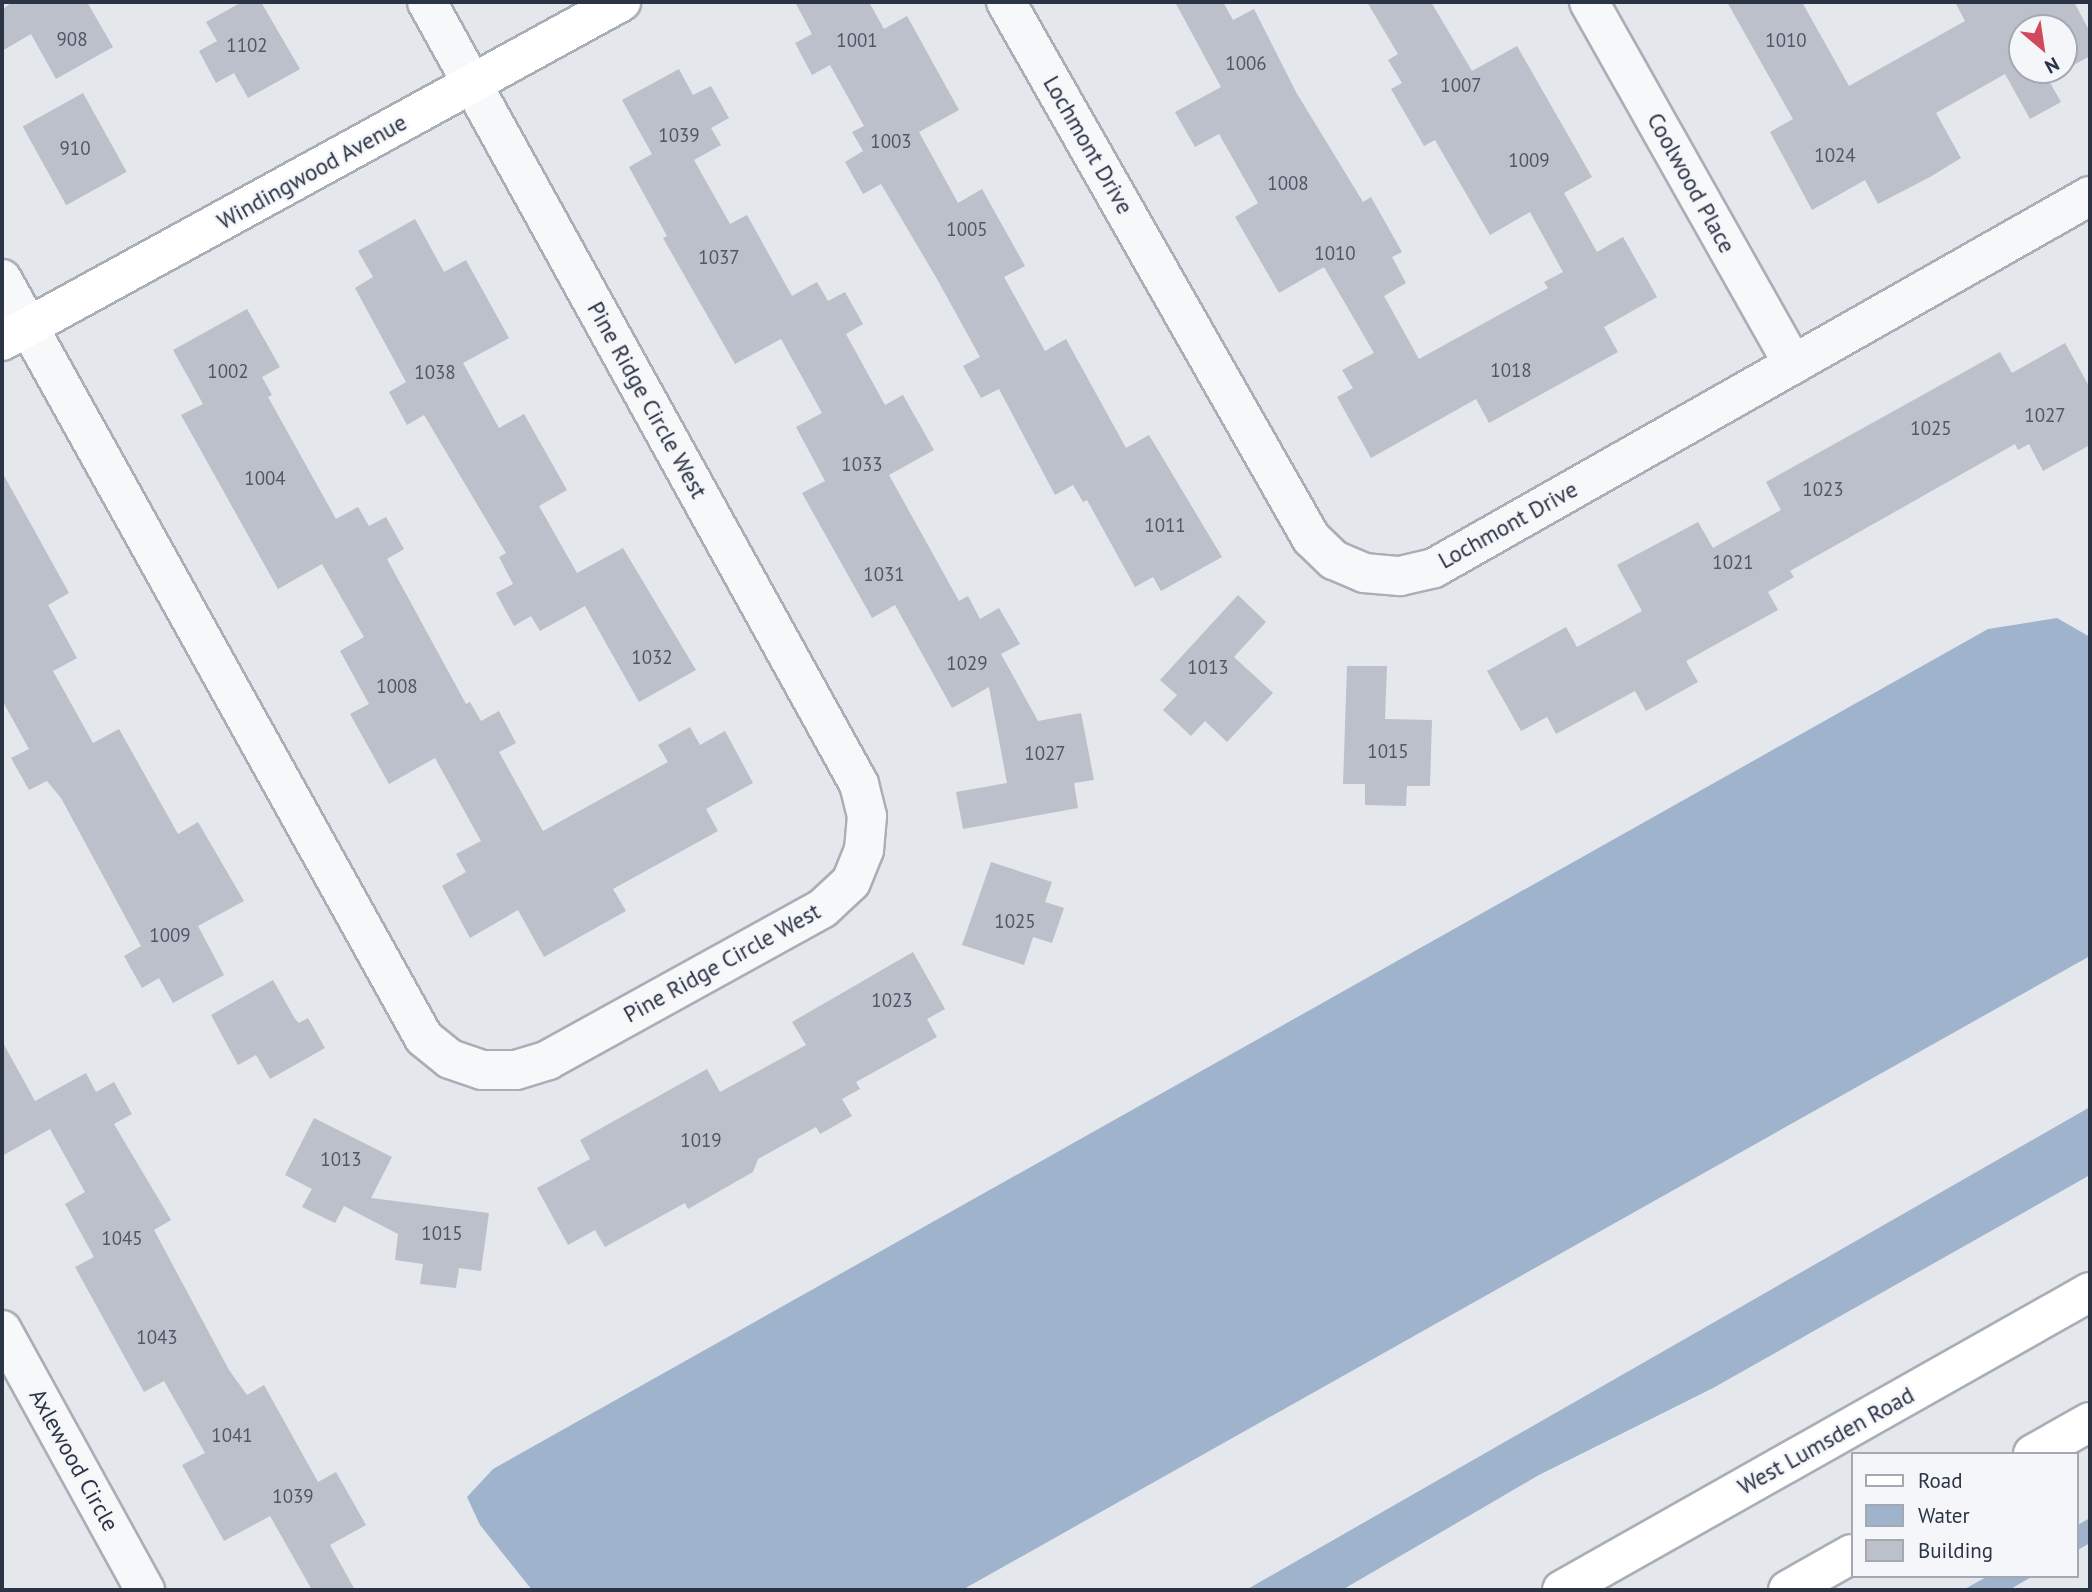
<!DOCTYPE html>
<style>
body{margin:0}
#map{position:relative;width:2092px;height:1592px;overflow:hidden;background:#e4e7ec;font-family:"PT Sans",sans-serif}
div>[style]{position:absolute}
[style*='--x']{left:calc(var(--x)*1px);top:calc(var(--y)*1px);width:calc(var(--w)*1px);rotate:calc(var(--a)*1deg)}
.water>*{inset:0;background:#9fb4cc}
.building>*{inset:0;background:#bbc0ca;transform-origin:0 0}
.roads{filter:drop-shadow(2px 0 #a9aeb7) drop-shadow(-2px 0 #a9aeb7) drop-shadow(0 2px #a9aeb7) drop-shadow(0 -2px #a9aeb7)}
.street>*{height:38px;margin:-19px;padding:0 19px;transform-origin:19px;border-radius:19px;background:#f7f8fa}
.secondary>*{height:38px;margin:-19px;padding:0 19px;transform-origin:19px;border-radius:19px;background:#fff}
span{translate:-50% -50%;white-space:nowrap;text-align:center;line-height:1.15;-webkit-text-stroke:5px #f4f6f9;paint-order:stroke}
.number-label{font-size:19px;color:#4f5766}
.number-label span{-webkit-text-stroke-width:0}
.street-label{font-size:23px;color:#2b3445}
.frame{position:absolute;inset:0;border:4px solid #2b3445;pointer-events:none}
.legend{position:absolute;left:1851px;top:1452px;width:228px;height:126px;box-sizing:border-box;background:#f4f6f9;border:2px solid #a4a8b1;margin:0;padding:9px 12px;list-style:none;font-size:21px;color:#2b3445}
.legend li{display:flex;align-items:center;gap:14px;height:35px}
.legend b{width:35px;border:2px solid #a4a8b1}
.north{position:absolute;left:2008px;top:14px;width:70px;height:70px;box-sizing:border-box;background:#f4f6f9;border:2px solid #a4a8b1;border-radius:50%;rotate:151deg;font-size:19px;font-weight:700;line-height:28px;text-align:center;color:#2b3445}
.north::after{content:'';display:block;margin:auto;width:24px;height:32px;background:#d1495b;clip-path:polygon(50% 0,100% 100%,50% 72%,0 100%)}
</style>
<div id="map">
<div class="water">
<i style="clip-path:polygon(2057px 618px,2090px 637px,2090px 956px,962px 1590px,532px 1590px,480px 1525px,467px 1497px,493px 1469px,1988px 629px)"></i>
<i style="clip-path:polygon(2090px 1107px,2090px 1175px,1713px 1388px,1539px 1475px,1342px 1590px,1246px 1590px)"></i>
<i style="clip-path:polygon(2090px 1518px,2090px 1543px,2076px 1551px,2076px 1526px)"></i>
<i style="clip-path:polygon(1988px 1576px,2033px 1576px,2009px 1590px,1963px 1590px)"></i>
</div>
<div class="building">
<i style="clip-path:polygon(12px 2px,87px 2px,113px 47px,56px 79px,31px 34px,2px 51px,2px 10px)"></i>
<i style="clip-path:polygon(242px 2px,261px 2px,300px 69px,248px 98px,234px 73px,216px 83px,199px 51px,217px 41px,206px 22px)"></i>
<i style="clip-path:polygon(795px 2px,869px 2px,884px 29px,907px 16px,959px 110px,919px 132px,958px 203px,982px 189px,1025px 266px,1004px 277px,1045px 351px,1066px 339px,1126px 448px,1149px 435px,1222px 557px,1161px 591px,1153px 577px,1135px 587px,1087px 500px,1083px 502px,1073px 485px,1055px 495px,999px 389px,981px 398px,963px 366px,980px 357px,937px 279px,881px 184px,863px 194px,845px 162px,863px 151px,852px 132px,864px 126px,830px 65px,812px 75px,795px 43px,812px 34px)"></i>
<i style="clip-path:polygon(1175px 2px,1223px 2px,1233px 20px,1254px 9px,1296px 92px,1363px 202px,1371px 197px,1402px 252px,1392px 257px,1406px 283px,1384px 296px,1419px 359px,1548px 288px,1544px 282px,1563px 272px,1530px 212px,1490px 235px,1435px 140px,1424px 146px,1391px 89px,1402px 83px,1388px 60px,1398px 54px,1367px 2px,1431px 2px,1472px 71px,1517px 46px,1592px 177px,1564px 193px,1597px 252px,1623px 237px,1657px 297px,1604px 327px,1618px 352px,1489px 423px,1476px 399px,1371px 458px,1337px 397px,1353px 388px,1342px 370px,1374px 353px,1324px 267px,1279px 293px,1235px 217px,1258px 203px,1219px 134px,1195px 147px,1175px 112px,1221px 87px)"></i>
<i style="clip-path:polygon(evenodd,1727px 2px,1802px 2px,1849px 86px,1965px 21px,1955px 2px,2074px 2px,2090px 32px,2090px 56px,2048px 79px,2061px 102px,2030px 119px,2005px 74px,1936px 113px,1961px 158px,1930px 177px,1878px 204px,1865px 180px,1812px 210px,1770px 132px,1793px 119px,1727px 2px,2022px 28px,2064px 28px,2064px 70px,2022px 70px,2022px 28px)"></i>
<i style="clip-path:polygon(679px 69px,693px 95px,711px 86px,729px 118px,711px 128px,721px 145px,694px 160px,730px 224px,747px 215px,792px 296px,817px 282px,828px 301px,845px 292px,863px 324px,846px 334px,885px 405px,903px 395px,934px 450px,889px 475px,959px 601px,968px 596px,980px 619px,999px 608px,1020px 644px,1001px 654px,1038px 721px,1081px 713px,1094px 780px,1074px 783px,1078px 808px,963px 829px,956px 792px,1007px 783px,989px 687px,952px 708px,895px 605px,872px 618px,802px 493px,825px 481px,796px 427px,822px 413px,781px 339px,735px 364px,663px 238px,667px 236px,629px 167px,652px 154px,622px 100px)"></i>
<i style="left:83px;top:93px;width:90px;height:69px;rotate:61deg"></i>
<i style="clip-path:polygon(415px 219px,444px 272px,466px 260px,509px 338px,463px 363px,499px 428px,524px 414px,567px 490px,539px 506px,577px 573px,623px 548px,696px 670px,639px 702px,585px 606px,540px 631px,531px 616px,514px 626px,496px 593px,513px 584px,499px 557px,506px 553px,424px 415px,407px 425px,389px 392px,406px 382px,355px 288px,373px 277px,358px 251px)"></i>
<i style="clip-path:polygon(247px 309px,280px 367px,262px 377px,272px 395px,268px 397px,336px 519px,358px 507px,369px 526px,386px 517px,404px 549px,387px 559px,466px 704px,470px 702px,481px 721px,499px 711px,516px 743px,499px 752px,543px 831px,668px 762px,658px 745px,690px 727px,700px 745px,725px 731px,753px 783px,706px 809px,718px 831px,613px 889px,626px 911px,544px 957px,518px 910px,470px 938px,442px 886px,466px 872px,456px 854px,481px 841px,435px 758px,389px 784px,350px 714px,369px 704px,340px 651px,364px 637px,322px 564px,278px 589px,181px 415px,203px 404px,173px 350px)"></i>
<i style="clip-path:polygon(2065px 343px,2090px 388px,2090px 445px,2043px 471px,2029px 444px,2018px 450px,2015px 444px,1790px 571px,1794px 577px,1768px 592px,1778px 610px,1686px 661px,1698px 682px,1646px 711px,1635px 691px,1556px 734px,1547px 717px,1521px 731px,1487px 671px,1566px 627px,1577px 647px,1642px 611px,1617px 565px,1698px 522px,1713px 548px,1781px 510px,1766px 482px,2000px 352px,2012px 373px)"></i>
<i style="clip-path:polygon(2px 472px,69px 593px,48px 605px,77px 658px,53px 671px,93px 743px,119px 729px,178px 834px,198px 822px,244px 901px,198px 926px,224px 975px,173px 1003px,159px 978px,142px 988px,124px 956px,141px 946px,61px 798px,47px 781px,29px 790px,11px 758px,29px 749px,2px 700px)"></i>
<i style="clip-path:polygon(1238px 595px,1266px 622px,1234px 657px,1273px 693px,1227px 742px,1205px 721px,1191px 736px,1163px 710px,1177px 695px,1160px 680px)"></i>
<i style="clip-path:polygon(1347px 666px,1387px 666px,1385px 719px,1432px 720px,1430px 786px,1407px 786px,1406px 806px,1365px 805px,1365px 784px,1343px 784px)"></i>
<i style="clip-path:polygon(991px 862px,1052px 882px,1045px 902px,1064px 908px,1052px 943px,1033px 937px,1024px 965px,962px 945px)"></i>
<i style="clip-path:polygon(913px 952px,945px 1009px,927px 1019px,937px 1037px,856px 1082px,860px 1089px,842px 1099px,852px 1116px,820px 1134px,816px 1127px,758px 1159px,753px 1172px,688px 1209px,685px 1203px,605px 1247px,595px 1230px,568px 1245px,537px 1188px,590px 1159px,580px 1140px,707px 1069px,720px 1092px,806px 1045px,792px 1022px)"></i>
<i style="clip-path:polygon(273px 980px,295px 1019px,299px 1023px,308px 1018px,325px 1048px,270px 1079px,256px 1055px,238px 1065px,211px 1015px)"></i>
<i style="clip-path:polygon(2px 1041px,35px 1101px,86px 1073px,96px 1092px,114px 1082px,132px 1114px,114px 1124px,171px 1220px,154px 1230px,229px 1370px,247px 1395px,264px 1385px,318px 1482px,336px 1472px,366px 1525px,330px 1545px,355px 1590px,312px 1590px,270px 1516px,224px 1541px,182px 1465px,205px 1453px,164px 1381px,144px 1392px,75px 1267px,94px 1257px,65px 1204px,85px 1192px,50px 1129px,2px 1156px)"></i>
<i style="clip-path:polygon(314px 1118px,392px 1157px,371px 1198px,489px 1213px,481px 1271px,459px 1268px,456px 1288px,420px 1284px,423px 1264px,395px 1260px,398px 1234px,344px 1206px,335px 1223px,302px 1207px,312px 1189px,285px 1175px)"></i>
</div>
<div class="roads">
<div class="street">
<i style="--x:1006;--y:2;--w:617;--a:60.36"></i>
<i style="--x:1311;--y:538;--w:32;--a:44"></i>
<i style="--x:1334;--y:560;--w:33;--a:23"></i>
<i style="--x:1364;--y:573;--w:36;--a:5"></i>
<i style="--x:1400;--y:576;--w:35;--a:-13"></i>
<i style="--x:1434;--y:568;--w:754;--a:-29.56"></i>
<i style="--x:1589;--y:2;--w:416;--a:60.6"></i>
<i style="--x:2;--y:279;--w:868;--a:60.93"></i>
<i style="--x:424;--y:1038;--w:33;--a:39"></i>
<i style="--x:450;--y:1059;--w:34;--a:19"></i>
<i style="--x:482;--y:1070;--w:34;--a:0"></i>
<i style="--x:516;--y:1070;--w:34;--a:-17"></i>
<i style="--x:548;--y:1060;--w:314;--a:-28.9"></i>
<i style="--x:823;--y:908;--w:38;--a:-43"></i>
<i style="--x:851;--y:882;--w:35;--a:-68"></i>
<i style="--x:864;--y:850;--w:34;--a:-85"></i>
<i style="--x:867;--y:816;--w:33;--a:-104"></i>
<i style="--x:859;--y:784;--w:893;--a:-118.92"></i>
<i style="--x:2;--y:1330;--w:297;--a:61.2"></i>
</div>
<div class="secondary">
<i style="--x:2;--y:341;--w:706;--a:-28.71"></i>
<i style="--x:2033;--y:1454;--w:65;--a:-29.3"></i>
<i style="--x:1562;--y:1590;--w:606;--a:-29.44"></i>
<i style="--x:1788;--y:1590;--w:73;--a:-29.4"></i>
</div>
</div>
<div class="number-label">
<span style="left:72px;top:40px">908</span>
<span style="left:857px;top:41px">1001</span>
<span style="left:1786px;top:41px">1010</span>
<span style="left:247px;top:46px">1102</span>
<span style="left:1246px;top:64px">1006</span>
<span style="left:1461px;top:86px">1007</span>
<span style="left:679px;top:136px">1039</span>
<span style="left:891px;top:142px">1003</span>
<span style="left:75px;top:149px">910</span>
<span style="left:1835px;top:156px">1024</span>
<span style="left:1529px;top:161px">1009</span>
<span style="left:1288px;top:184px">1008</span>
<span style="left:967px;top:230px">1005</span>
<span style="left:1335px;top:254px">1010</span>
<span style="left:719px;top:258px">1037</span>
<span style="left:1511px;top:371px">1018</span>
<span style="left:228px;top:372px">1002</span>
<span style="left:435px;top:373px">1038</span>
<span style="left:2045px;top:416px">1027</span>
<span style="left:1931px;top:429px">1025</span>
<span style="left:862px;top:465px">1033</span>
<span style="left:265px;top:479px">1004</span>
<span style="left:1823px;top:490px">1023</span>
<span style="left:1165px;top:526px">1011</span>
<span style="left:1733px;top:563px">1021</span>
<span style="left:884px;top:575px">1031</span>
<span style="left:652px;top:658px">1032</span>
<span style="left:967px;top:664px">1029</span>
<span style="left:1208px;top:668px">1013</span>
<span style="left:397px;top:687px">1008</span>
<span style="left:1388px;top:752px">1015</span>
<span style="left:1045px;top:754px">1027</span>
<span style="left:1015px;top:922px">1025</span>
<span style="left:170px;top:936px">1009</span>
<span style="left:892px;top:1001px">1023</span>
<span style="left:701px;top:1141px">1019</span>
<span style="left:341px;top:1160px">1013</span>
<span style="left:442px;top:1234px">1015</span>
<span style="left:122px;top:1239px">1045</span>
<span style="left:157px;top:1338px">1043</span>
<span style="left:232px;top:1436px">1041</span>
<span style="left:293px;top:1497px">1039</span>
</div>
<div class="street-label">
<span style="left:1088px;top:145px;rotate:60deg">Lochmont Drive</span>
<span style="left:312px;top:172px;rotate:-29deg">Windingwood Avenue</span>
<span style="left:1691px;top:183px;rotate:61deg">Coolwood Place</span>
<span style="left:647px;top:400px;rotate:61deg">Pine Ridge Circle West</span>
<span style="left:1508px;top:525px;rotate:-29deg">Lochmont Drive</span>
<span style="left:722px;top:963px;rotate:-29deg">Pine Ridge Circle West</span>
<span style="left:1826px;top:1441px;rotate:-29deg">West Lumsden Road</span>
<span style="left:74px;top:1460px;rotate:61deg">Axlewood Circle</span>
</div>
<div class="frame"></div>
<ul class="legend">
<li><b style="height:9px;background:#fff"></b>Road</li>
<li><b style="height:19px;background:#9fb4cc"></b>Water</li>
<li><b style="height:19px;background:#bbc0ca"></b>Building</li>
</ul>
<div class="north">N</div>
</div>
